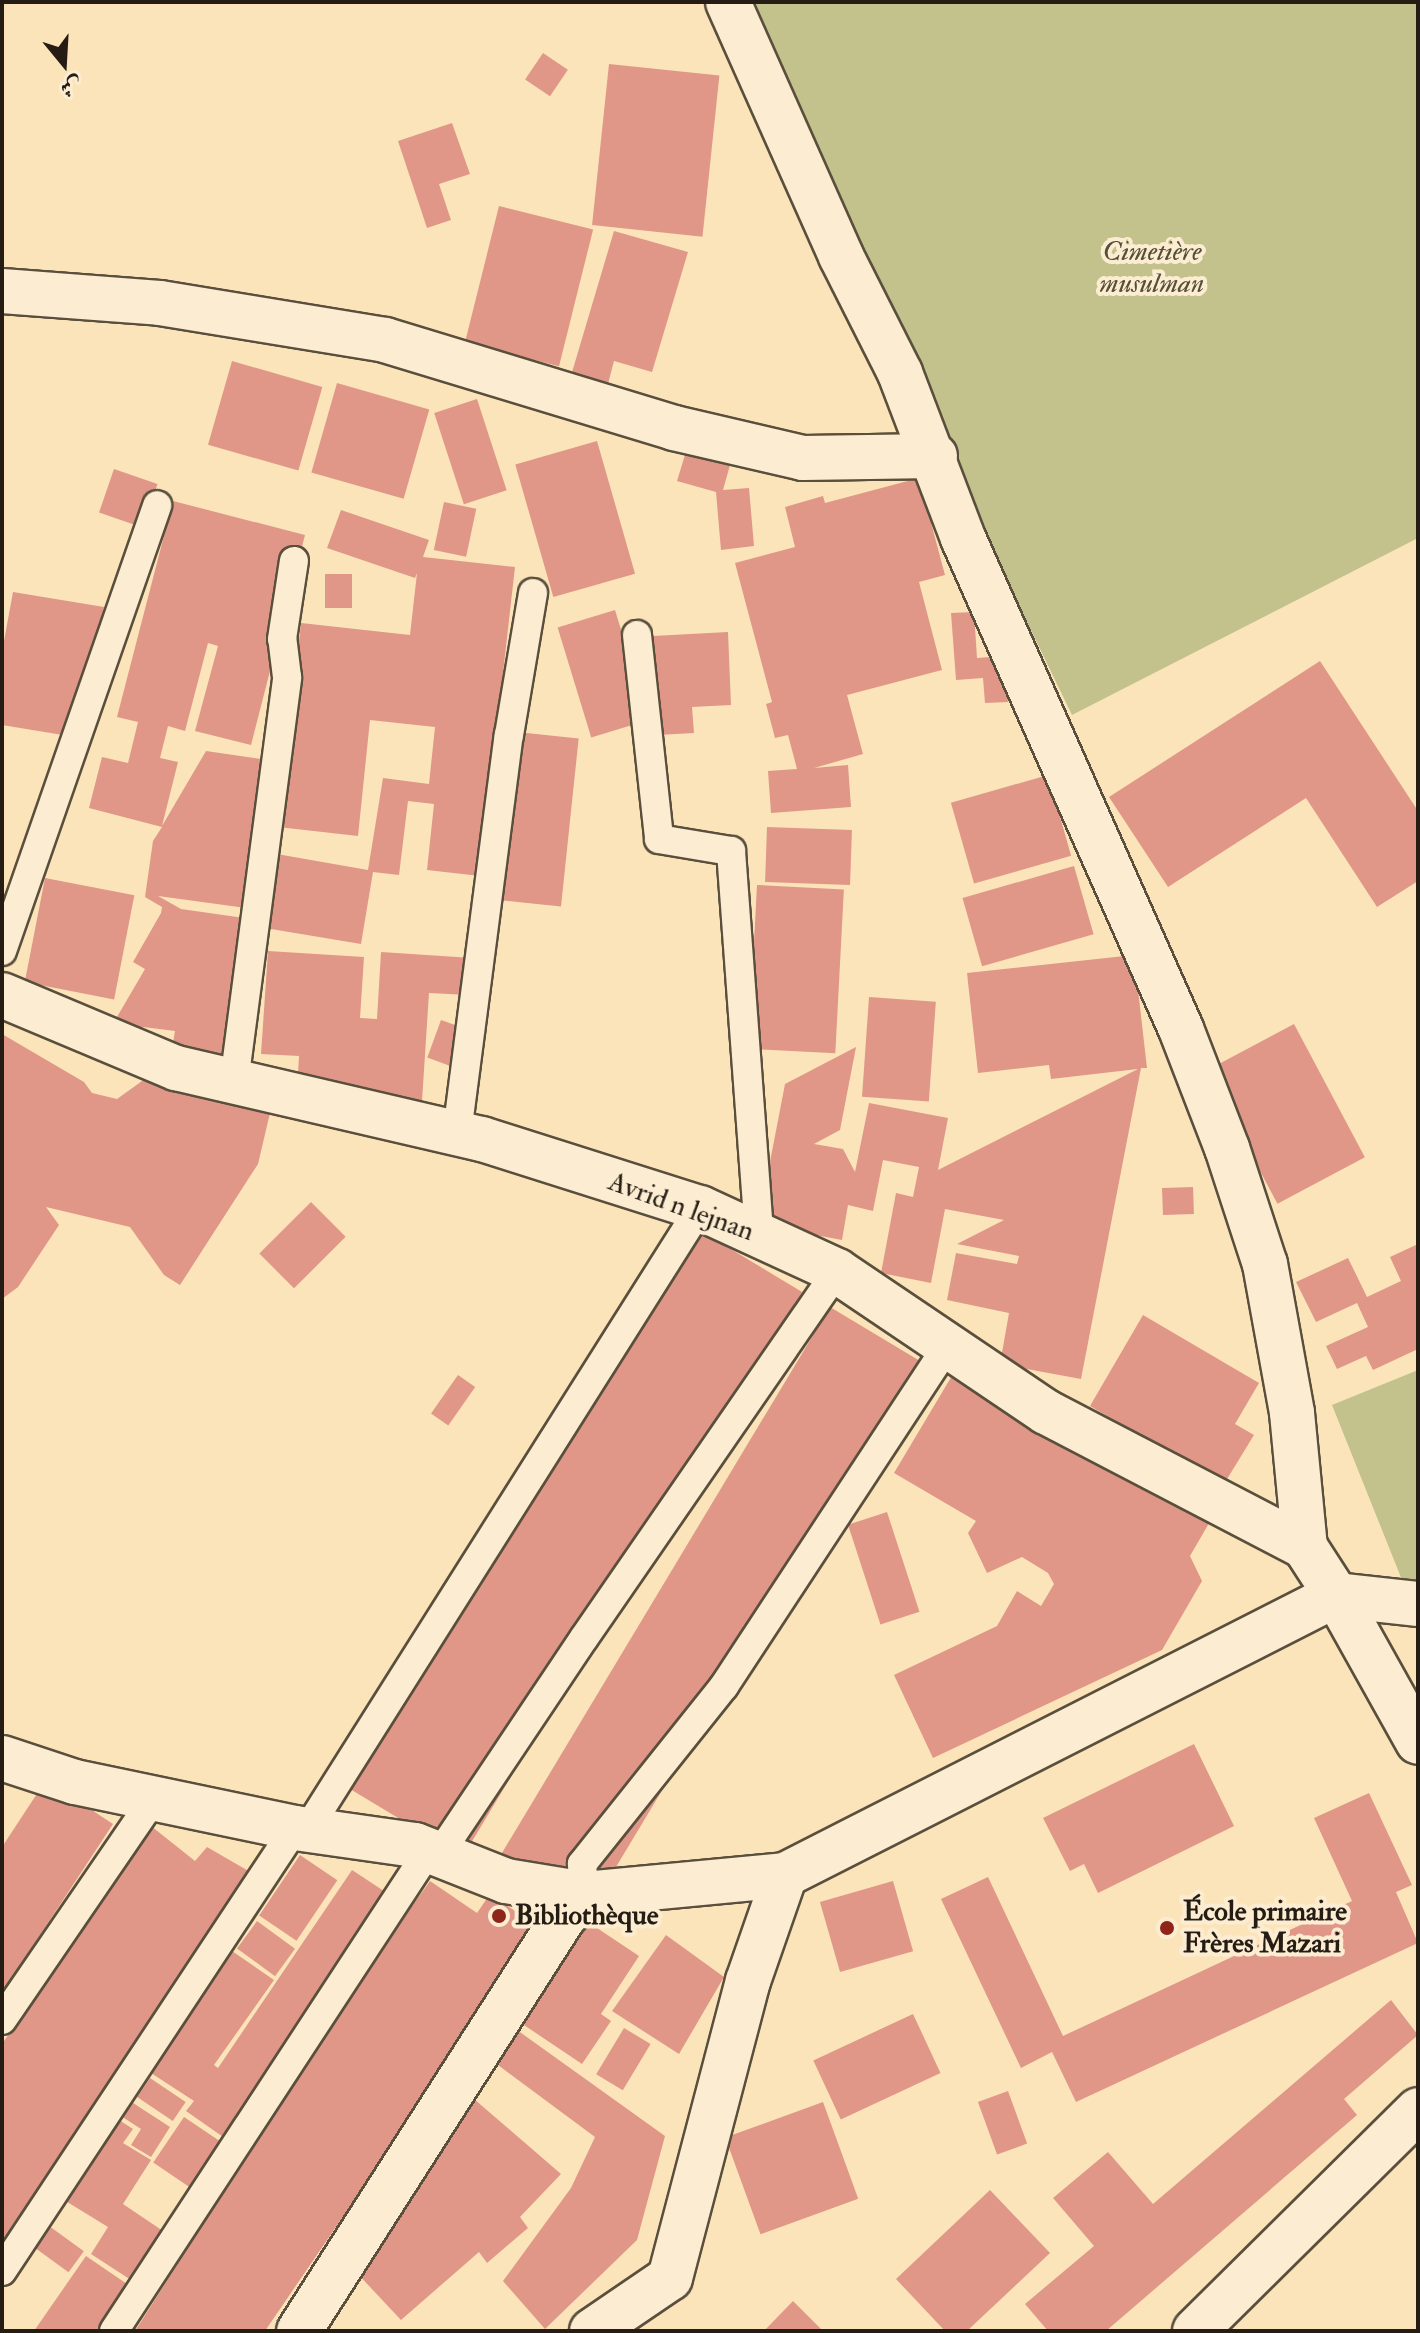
<!DOCTYPE html>
<meta charset="utf-8">
<style>
body{margin:0}
#map{position:relative;width:1420px;height:2333px;overflow:hidden;background:#fbe4b9;font-family:"IM FELL Double Pica",Amiri,serif}
div>[style]{position:absolute}
[style*='--x']{left:calc(var(--x)*1px);top:calc(var(--y)*1px);width:calc(var(--w)*1px);rotate:calc(var(--a)*1deg)}
.green>*{inset:0;background:#c3c28c}
.building>*{inset:0;background:#e09788;transform-origin:0 0}
.roads{filter:drop-shadow(2px 0 #5a4f3d) drop-shadow(-2px 0 #5a4f3d) drop-shadow(0 2px #5a4f3d) drop-shadow(0 -2px #5a4f3d)}
.service>*{height:28px;margin:-14px;padding:0 14px;transform-origin:14px;border-radius:14px;background:#fcedd2}
.minor>*{height:44px;margin:-22px;padding:0 22px;transform-origin:22px;border-radius:22px;background:#fcedd2}
.dots>*{width:22px;height:22px;translate:-50% -50%;box-sizing:border-box;border:4px solid #fcedd2;border-radius:50%}
span{translate:-50% -50%;white-space:nowrap;text-align:center;line-height:1.15;-webkit-text-stroke:8px #fcedd2;paint-order:stroke}
.park-label{font-size:28px;color:#544f38;font-style:italic}
.street-label{font-size:28px;color:#251d14}
.poi-label{font-size:28px;color:#251d14;font-weight:700}
.left{translate:0 -50%;text-align:left}
.frame{position:absolute;inset:0;border:4px solid #251d14;pointer-events:none}
.north{position:absolute;left:24px;top:24px;width:80px;height:80px;-webkit-text-stroke:6px #fcedd2;paint-order:stroke;rotate:162deg;font-size:22px;font-weight:700;line-height:32px;text-align:center;color:#251d14}
.north::after{content:'';display:block;margin:auto;width:28px;height:36px;background:#251d14;clip-path:polygon(50% 0,100% 100%,50% 72%,0 100%)}
</style>
<div id="map">
<div class="green">
<i style="clip-path:polygon(727px 2px,1418px 2px,1418px 538px,1072px 715px)"></i>
<i style="clip-path:polygon(1418px 1370px,1418px 1585px,1406px 1590px,1332px 1405px)"></i>
</div>
<div class="building">
<i style="left:543px;top:53px;width:30px;height:32px;rotate:34deg"></i>
<i style="left:609px;top:64px;width:111px;height:162px;rotate:6deg"></i>
<i style="clip-path:polygon(452px 123px,470px 174px,439px 184px,451px 220px,427px 228px,398px 141px)"></i>
<i style="left:499px;top:206px;width:97px;height:141px;rotate:14deg"></i>
<i style="clip-path:polygon(614px 231px,688px 252px,652px 372px,614px 361px,604px 399px,567px 389px)"></i>
<i style="left:232px;top:361px;width:94px;height:87px;rotate:16deg"></i>
<i style="left:337px;top:383px;width:96px;height:93px;rotate:16deg"></i>
<i style="left:477px;top:399px;width:96px;height:45px;rotate:72deg"></i>
<i style="left:597px;top:441px;width:138px;height:85px;rotate:74deg"></i>
<i style="clip-path:polygon(688px 445px,732px 458px,723px 490px,749px 488px,754px 546px,721px 550px,716px 492px,677px 481px)"></i>
<i style="left:114px;top:469px;width:46px;height:46px;rotate:19deg"></i>
<i style="clip-path:polygon(919px 478px,945px 575px,919px 582px,942px 670px,847px 695px,863px 754px,814px 768px,848px 765px,851px 807px,771px 813px,768px 771px,797px 769px,788px 735px,775px 738px,766px 704px,772px 702px,735px 563px,795px 547px,785px 507px,823px 496px,825px 503px)"></i>
<i style="clip-path:polygon(173px 501px,305px 535px,251px 745px,195px 731px,218px 646px,208px 643px,185px 731px,168px 726px,160px 758px,178px 762px,162px 826px,206px 751px,268px 760px,246px 908px,158px 896px,181px 909px,244px 918px,222px 1069px,170px 1061px,175px 1031px,143px 1027px,133px 1043px,110px 1029px,145px 969px,133px 962px,161px 913px,162px 907px,145px 897px,153px 841px,162px 827px,89px 808px,102px 757px,128px 763px,138px 722px,117px 717px)"></i>
<i style="left:444px;top:502px;width:33px;height:49px;rotate:12deg"></i>
<i style="clip-path:polygon(341px 510px,429px 540px,423px 557px,515px 567px,480px 876px,427px 870px,434px 804px,408px 801px,399px 875px,373px 872px,361px 944px,259px 927px,271px 853px,368px 870px,383px 778px,429px 784px,435px 727px,370px 720px,358px 836px,278px 827px,301px 623px,410px 635px,417px 573px,415px 578px,327px 548px)"></i>
<i style="left:325px;top:574px;width:27px;height:34px"></i>
<i style="clip-path:polygon(13px 592px,104px 607px,81px 738px,2px 725px,2px 652px)"></i>
<i style="left:615px;top:610px;width:115px;height:60px;rotate:73deg"></i>
<i style="clip-path:polygon(974px 612px,977px 658px,1005px 656px,1008px 702px,985px 703px,983px 678px,956px 680px,951px 613px)"></i>
<i style="clip-path:polygon(728px 632px,731px 705px,692px 707px,694px 733px,658px 735px,653px 636px)"></i>
<i style="clip-path:polygon(1320px 661px,1418px 811px,1418px 881px,1377px 907px,1306px 798px,1168px 887px,1109px 797px)"></i>
<i style="left:517px;top:732px;width:62px;height:169px;rotate:6deg"></i>
<i style="left:1048px;top:775px;width:84px;height:101px;rotate:74deg"></i>
<i style="left:767px;top:827px;width:85px;height:55px;rotate:2deg"></i>
<i style="left:1074px;top:866px;width:71px;height:116px;rotate:74deg"></i>
<i style="left:45px;top:878px;width:91px;height:106px;rotate:11deg"></i>
<i style="left:757px;top:885px;width:87px;height:164px;rotate:3deg"></i>
<i style="clip-path:polygon(268px 951px,364px 957px,360px 1018px,377px 1019px,381px 952px,472px 958px,469px 995px,429px 993px,422px 1101px,297px 1093px,299px 1056px,261px 1054px)"></i>
<i style="clip-path:polygon(1134px 955px,1147px 1068px,1141px 1068px,1081px 1379px,1000px 1364px,1009px 1313px,947px 1300px,956px 1253px,1017px 1264px,1019px 1256px,957px 1244px,1004px 1220px,945px 1209px,931px 1283px,881px 1273px,896px 1193px,913px 1197px,919px 1167px,883px 1160px,873px 1211px,848px 1205px,842px 1240px,758px 1224px,785px 1084px,856px 1047px,840px 1130px,814px 1144px,843px 1149px,855px 1172px,869px 1103px,948px 1118px,938px 1170px,1138px 1069px,1051px 1079px,1049px 1065px,978px 1073px,967px 973px)"></i>
<i style="left:869px;top:997px;width:67px;height:100px;rotate:4deg"></i>
<i style="left:441px;top:1020px;width:23px;height:40px;rotate:20deg"></i>
<i style="left:1294px;top:1024px;width:151px;height:99px;rotate:62deg"></i>
<i style="clip-path:polygon(2px 1034px,84px 1082px,92px 1093px,117px 1099px,156px 1071px,257px 1095px,270px 1113px,258px 1164px,180px 1285px,164px 1275px,130px 1227px,46px 1207px,59px 1225px,18px 1287px,2px 1299px)"></i>
<i style="left:1193px;top:1187px;width:27px;height:31px;rotate:88deg"></i>
<i style="left:311px;top:1202px;width:49px;height:73px;rotate:45deg"></i>
<i style="left:689px;top:1224px;width:132px;height:659px;rotate:31deg"></i>
<i style="clip-path:polygon(1418px 1244px,1418px 1349px,1373px 1370px,1366px 1356px,1337px 1369px,1326px 1346px,1368px 1327px,1357px 1303px,1316px 1322px,1296px 1282px,1348px 1258px,1367px 1297px,1401px 1281px,1390px 1257px)"></i>
<i style="left:830px;top:1307px;width:105px;height:653px;rotate:31deg"></i>
<i style="clip-path:polygon(1143px 1315px,1259px 1383px,1235px 1424px,1254px 1435px,1224px 1484px,1090px 1406px)"></i>
<i style="clip-path:polygon(956px 1369px,1212px 1518px,1190px 1556px,1202px 1581px,1162px 1650px,933px 1758px,894px 1675px,997px 1626px,1017px 1591px,1041px 1606px,1054px 1584px,1048px 1573px,1022px 1557px,987px 1573px,968px 1533px,976px 1521px,894px 1473px)"></i>
<i style="left:458px;top:1375px;width:21px;height:47px;rotate:35deg"></i>
<i style="left:887px;top:1512px;width:105px;height:41px;rotate:72deg"></i>
<i style="clip-path:polygon(1194px 1744px,1234px 1826px,1098px 1893px,1084px 1864px,1070px 1871px,1043px 1818px)"></i>
<i style="clip-path:polygon(46px 1780px,113px 1824px,2px 1993px,2px 1847px)"></i>
<i style="clip-path:polygon(1369px 1793px,1412px 1885px,1396px 1892px,1418px 1943px,1076px 2102px,1052px 2052px,1021px 2068px,941px 1899px,988px 1877px,1063px 2036px,1352px 1901px,1314px 1818px)"></i>
<i style="clip-path:polygon(151px 1826px,195px 1861px,207px 1847px,252px 1873px,2px 2245px,2px 2044px)"></i>
<i style="left:300px;top:1855px;width:45px;height:73px;rotate:34deg"></i>
<i style="clip-path:polygon(352px 1870px,393px 1897px,226px 2139px,186px 2111px,194px 2101px,151px 2073px,232px 1951px,274px 1980px,214px 2065px,218px 2068px)"></i>
<i style="clip-path:polygon(430px 1881px,477px 1913px,490px 1894px,540px 1928px,265px 2331px,135px 2331px,357px 1983px)"></i>
<i style="left:893px;top:1881px;width:73px;height:76px;rotate:74deg"></i>
<i style="clip-path:polygon(585px 1920px,639px 1956px,601px 2014px,611px 2021px,582px 2064px,518px 2021px)"></i>
<i style="left:257px;top:1921px;width:47px;height:34px;rotate:36deg"></i>
<i style="clip-path:polygon(666px 1935px,724px 1977px,679px 2054px,612px 2011px)"></i>
<i style="clip-path:polygon(1391px 2000px,1418px 2035px,1344px 2099px,1357px 2115px,1106px 2331px,1048px 2331px,1025px 2304px,1094px 2246px,1053px 2198px,1108px 2152px,1153px 2204px)"></i>
<i style="left:913px;top:2014px;width:65px;height:110px;rotate:65deg"></i>
<i style="left:624px;top:2028px;width:31px;height:54px;rotate:31deg"></i>
<i style="clip-path:polygon(517px 2030px,665px 2136px,637px 2240px,545px 2329px,503px 2281px,571px 2188px,595px 2137px,494px 2062px)"></i>
<i style="left:150px;top:2078px;width:43px;height:23px;rotate:34deg"></i>
<i style="left:1008px;top:2091px;width:56px;height:32px;rotate:70deg"></i>
<i style="clip-path:polygon(474px 2099px,561px 2174px,520px 2217px,528px 2228px,487px 2263px,479px 2252px,401px 2320px,355px 2271px)"></i>
<i style="clip-path:polygon(130px 2101px,170px 2127px,151px 2157px,131px 2145px,141px 2129px,121px 2116px)"></i>
<i style="left:823px;top:2102px;width:103px;height:104px;rotate:70deg"></i>
<i style="left:184px;top:2117px;width:48px;height:55px;rotate:34deg"></i>
<i style="clip-path:polygon(116px 2118px,133px 2129px,123px 2143px,151px 2160px,123px 2204px,163px 2231px,131px 2280px,91px 2254px,108px 2227px,64px 2200px)"></i>
<i style="clip-path:polygon(990px 2190px,1050px 2253px,967px 2331px,945px 2331px,896px 2279px)"></i>
<i style="left:45px;top:2223px;width:48px;height:26px;rotate:36deg"></i>
<i style="clip-path:polygon(86px 2256px,127px 2284px,99px 2331px,34px 2331px)"></i>
<i style="clip-path:polygon(793px 2301px,823px 2331px,764px 2331px)"></i>
</div>
<div class="roads">
<div class="service">
<i style="--x:637;--y:635;--w:205;--a:83.8"></i>
<i style="--x:659;--y:839;--w:73;--a:9.5"></i>
<i style="--x:731;--y:851;--w:385;--a:85.8"></i>
<i style="--x:2;--y:951;--w:472;--a:-70.8"></i>
<i style="--x:234;--y:1082;--w:408;--a:-82.5"></i>
<i style="--x:287;--y:677;--w:38;--a:-97"></i>
<i style="--x:282;--y:639;--w:79;--a:-81.3"></i>
<i style="--x:457;--y:1133;--w:401;--a:-82.6"></i>
<i style="--x:509;--y:735;--w:144;--a:-80.4"></i>
<i style="--x:307;--y:1830;--w:736;--a:-57.71"></i>
<i style="--x:444;--y:1857;--w:16;--a:-76"></i>
<i style="--x:448;--y:1841;--w:244;--a:-56.2"></i>
<i style="--x:584;--y:1638;--w:446;--a:-55.4"></i>
<i style="--x:585;--y:1894;--w:30;--a:-96"></i>
<i style="--x:582;--y:1864;--w:228;--a:-51.4"></i>
<i style="--x:724;--y:1686;--w:407;--a:-56.7"></i>
<i style="--x:2;--y:2020;--w:269;--a:-55.6"></i>
<i style="--x:2;--y:2271;--w:531;--a:-56.52"></i>
<i style="--x:114;--y:2331;--w:575;--a:-56.78"></i>
</div>
<div class="minor">
<i style="--x:728;--y:2;--w:278;--a:66"></i>
<i style="--x:841;--y:256;--w:131;--a:63.2"></i>
<i style="--x:900;--y:373;--w:177;--a:69.1"></i>
<i style="--x:963;--y:538;--w:537;--a:66.06"></i>
<i style="--x:1181;--y:1029;--w:128;--a:68.9"></i>
<i style="--x:1227;--y:1148;--w:122;--a:71.9"></i>
<i style="--x:1265;--y:1264;--w:151;--a:79.7"></i>
<i style="--x:1292;--y:1413;--w:135;--a:84.5"></i>
<i style="--x:1305;--y:1547;--w:57;--a:57.1"></i>
<i style="--x:1336;--y:1595;--w:82;--a:6.3"></i>
<i style="--x:2;--y:291;--w:158;--a:4.3"></i>
<i style="--x:160;--y:303;--w:228;--a:9.3"></i>
<i style="--x:385;--y:340;--w:302;--a:16.9"></i>
<i style="--x:674;--y:428;--w:132;--a:13.1"></i>
<i style="--x:803;--y:458;--w:132;--a:-0.9"></i>
<i style="--x:2;--y:995;--w:189;--a:22.8"></i>
<i style="--x:176;--y:1068;--w:314;--a:13.1"></i>
<i style="--x:482;--y:1139;--w:229;--a:17.6"></i>
<i style="--x:700;--y:1208;--w:151;--a:24.7"></i>
<i style="--x:837;--y:1271;--w:252;--a:34"></i>
<i style="--x:1046;--y:1412;--w:292;--a:27.5"></i>
<i style="--x:2;--y:1758;--w:77;--a:18.2"></i>
<i style="--x:75;--y:1782;--w:225;--a:11.8"></i>
<i style="--x:295;--y:1828;--w:121;--a:8.1"></i>
<i style="--x:415;--y:1845;--w:98;--a:21.6"></i>
<i style="--x:506;--y:1881;--w:80;--a:9.3"></i>
<i style="--x:585;--y:1894;--w:201;--a:-5.4"></i>
<i style="--x:785;--y:1875;--w:618;--a:-26.94"></i>
<i style="--x:1336;--y:1595;--w:168;--a:60.8"></i>
<i style="--x:299;--y:2331;--w:490;--a:-57.4"></i>
<i style="--x:563;--y:1918;--w:33;--a:-47"></i>
<i style="--x:592;--y:2331;--w:94;--a:-34.2"></i>
<i style="--x:670;--y:2278;--w:307;--a:-75.3"></i>
<i style="--x:748;--y:1981;--w:112;--a:-70.8"></i>
<i style="--x:1195;--y:2331;--w:314;--a:-44.7"></i>
</div>
</div>
<div class="dots">
<i style="left:499px;top:1916px;background:#8f2418"></i>
<i style="left:1167px;top:1928px;background:#8f2418"></i>
</div>
<div class="park-label">
<span style="left:1152px;top:268px">Cimetière<br>musulman</span>
</div>
<div class="street-label">
<span style="left:681px;top:1207px;rotate:20deg">Avrid n lejnan</span>
</div>
<div class="poi-label">
<span class="left" style="left:1183px;top:1928px">École primaire<br>Frères Mazari</span>
<span class="left" style="left:515px;top:1916px">Bibliothèque</span>
</div>
<div class="frame"></div>
<div class="north">ش</div>
</div>
